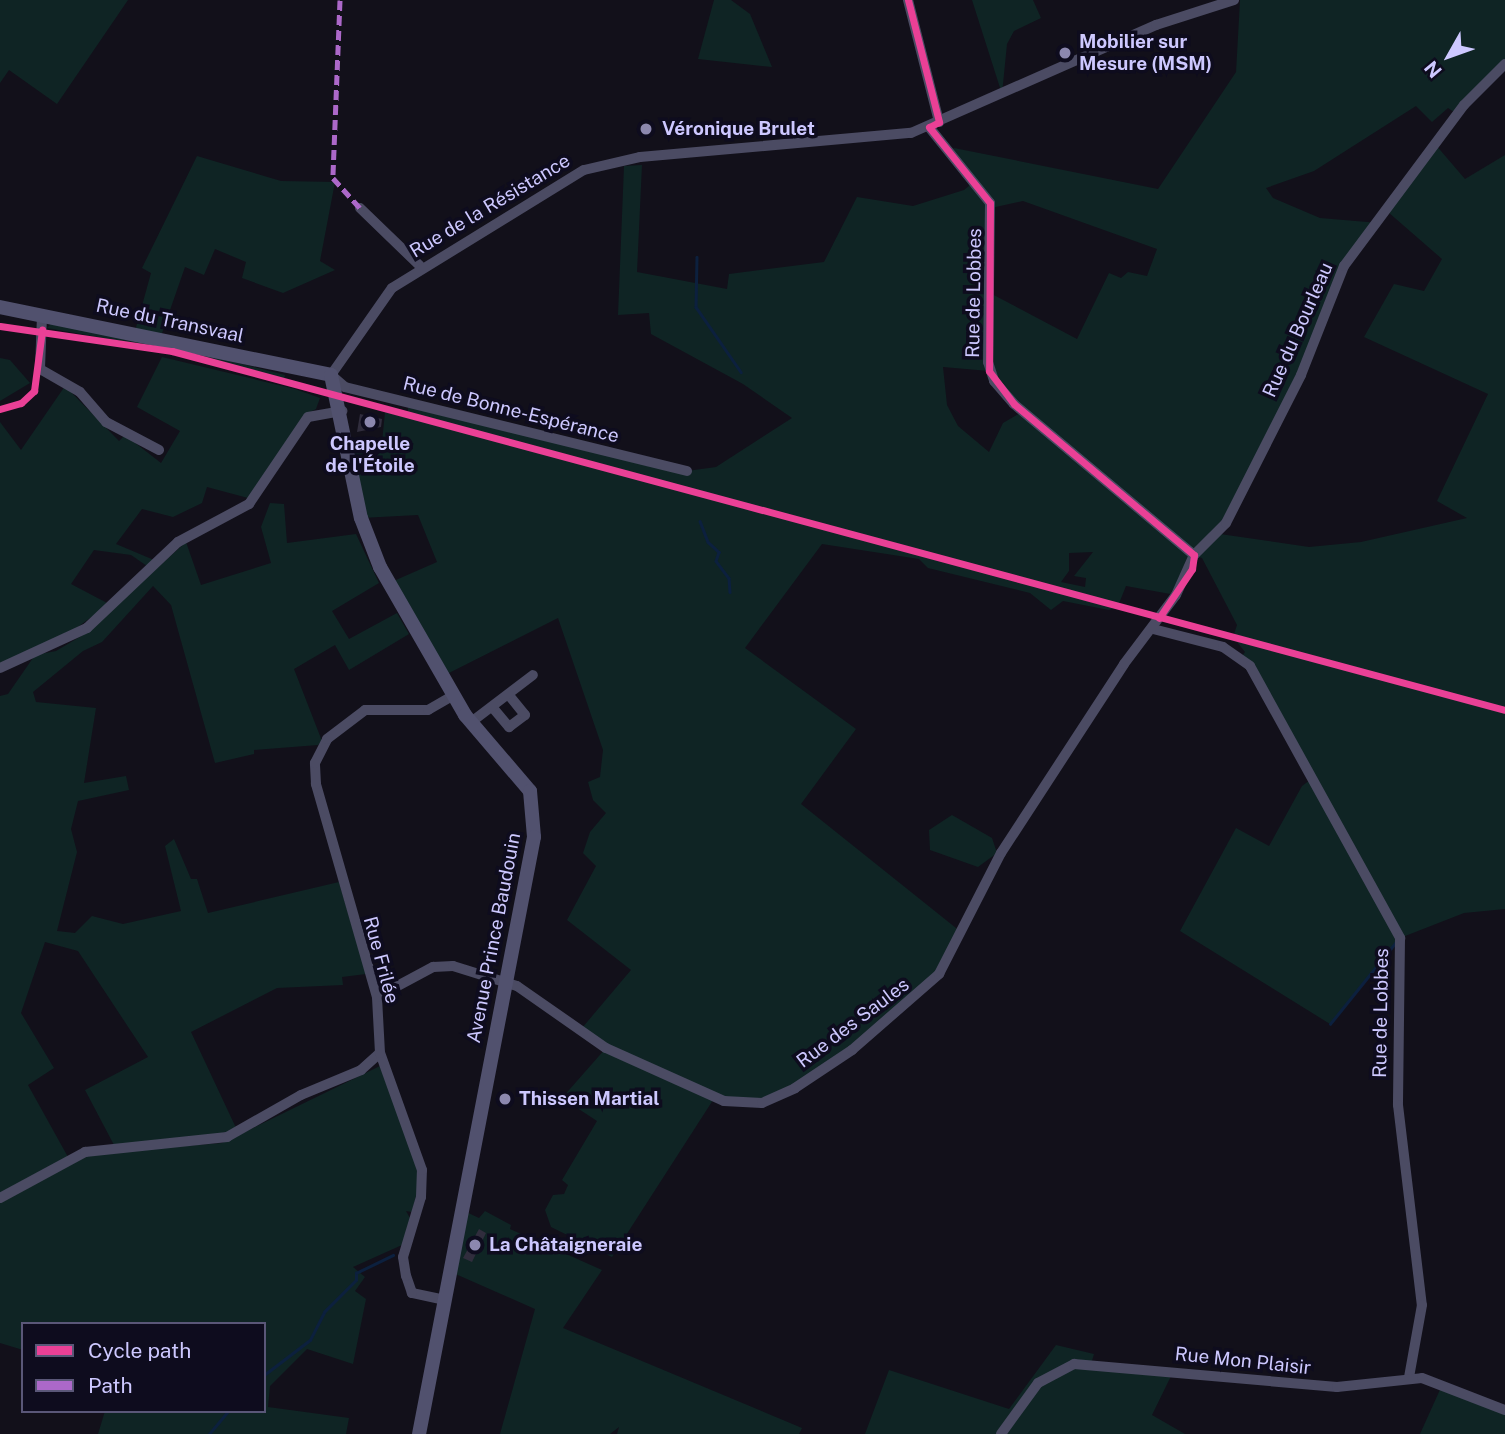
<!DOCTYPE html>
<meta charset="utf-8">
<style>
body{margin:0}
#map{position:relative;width:1505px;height:1434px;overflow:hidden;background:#12101a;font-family:"Public Sans",sans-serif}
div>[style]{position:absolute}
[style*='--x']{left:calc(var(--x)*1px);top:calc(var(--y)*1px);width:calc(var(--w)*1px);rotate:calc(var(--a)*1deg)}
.green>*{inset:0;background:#0f2424}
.stream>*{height:2.5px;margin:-1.25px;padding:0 1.25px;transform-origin:1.25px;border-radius:1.25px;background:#0c203e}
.building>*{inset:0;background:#302d3d}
.street>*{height:10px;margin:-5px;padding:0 5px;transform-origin:5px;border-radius:5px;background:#4b4b63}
.secondary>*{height:14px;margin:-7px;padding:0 7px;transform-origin:7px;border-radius:7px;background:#51516e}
.quiet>*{height:5px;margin-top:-2.5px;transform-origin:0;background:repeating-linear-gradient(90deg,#ac68c9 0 10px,transparent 0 15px)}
.cycleway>*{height:7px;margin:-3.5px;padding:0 3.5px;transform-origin:3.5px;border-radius:3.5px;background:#ea4096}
.dots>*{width:19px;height:19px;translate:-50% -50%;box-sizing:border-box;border:4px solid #0e0c1e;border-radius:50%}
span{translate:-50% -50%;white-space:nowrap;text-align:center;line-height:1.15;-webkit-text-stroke:7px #0e0c1e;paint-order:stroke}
.poi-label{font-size:19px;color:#cdc8ff;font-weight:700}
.left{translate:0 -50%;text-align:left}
.street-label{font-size:19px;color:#cdc8ff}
.legend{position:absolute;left:21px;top:1322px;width:245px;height:91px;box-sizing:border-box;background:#0e0c1e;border:2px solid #5a5778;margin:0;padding:9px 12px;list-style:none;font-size:21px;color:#cdc8ff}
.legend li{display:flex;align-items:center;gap:14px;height:35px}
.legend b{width:35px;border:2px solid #5a5778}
.north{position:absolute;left:1414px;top:21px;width:70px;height:70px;-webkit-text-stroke:5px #0e0c1e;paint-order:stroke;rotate:230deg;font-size:19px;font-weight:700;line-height:28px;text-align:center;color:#cdc8ff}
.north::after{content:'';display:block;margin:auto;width:24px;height:32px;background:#cdc8ff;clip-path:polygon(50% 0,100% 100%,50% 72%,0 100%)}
</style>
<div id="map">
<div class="green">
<i style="clip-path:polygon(0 0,128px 0,57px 104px,9px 70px,0 83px)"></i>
<i style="clip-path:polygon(714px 0,731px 0,750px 14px,772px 67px,698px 59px)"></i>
<i style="clip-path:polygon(972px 0,1033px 0,1041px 18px,1014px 31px,1007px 44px,1002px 94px)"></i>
<i style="clip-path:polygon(evenodd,1240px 0,1505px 0,1505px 64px,1457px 114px,1448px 108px,1432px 122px,1416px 106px,1314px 171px,1266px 188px,1273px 198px,1320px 218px,1379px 223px,1353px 254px,1312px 349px,1220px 534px,1309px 547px,1361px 542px,1467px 518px,1437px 501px,1488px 394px,1364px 337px,1394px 284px,1424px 291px,1442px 259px,1388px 212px,1435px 144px,1465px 179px,1505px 155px,1505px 909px,1464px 913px,1400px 938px,1330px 1024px,1180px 931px,1236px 828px,1269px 846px,1302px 786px,1314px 777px,1242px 656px,1245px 652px,1233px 637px,1237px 625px,1202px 558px,1195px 556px,1176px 595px,1126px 586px,1118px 606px,1109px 610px,1063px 601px,1051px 610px,1030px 593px,928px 568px,919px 559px,822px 544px,745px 648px,856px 729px,801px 804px,961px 932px,939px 974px,852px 1050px,762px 1103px,715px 1097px,612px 1257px,551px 1227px,545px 1210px,553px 1195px,564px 1194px,568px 1185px,562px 1180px,597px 1121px,562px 1098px,606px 1048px,582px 1028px,631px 970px,567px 920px,596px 866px,583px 853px,590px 832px,606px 813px,593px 800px,588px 782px,600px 777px,603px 750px,558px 618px,443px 676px,389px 583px,437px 562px,418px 515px,361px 518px,348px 437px,382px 442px,385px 412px,408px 418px,408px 403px,687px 471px,716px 467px,792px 418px,743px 384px,651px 334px,649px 313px,618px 315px,624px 166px,642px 165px,637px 272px,727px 289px,729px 274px,824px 262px,857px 197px,913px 206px,964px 190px,975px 181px,950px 151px,954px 148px,1158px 189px,1236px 72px,1240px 0,1023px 201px,1157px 249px,1147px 276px,1128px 272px,1121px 278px,1109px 273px,1077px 339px,988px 292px,991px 208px,1023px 201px,1240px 0,943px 367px,989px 371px,1022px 412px,1003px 423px,989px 452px,958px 426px,947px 405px,943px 367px,1240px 0,1093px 552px,1074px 576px,1086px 578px,1085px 587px,1061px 582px,1069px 571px,1069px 553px,1093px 552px)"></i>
<i style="clip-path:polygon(197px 156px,281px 181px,335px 182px,320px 261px,335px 270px,283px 293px,242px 278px,246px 262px,215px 249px,204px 275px,185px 267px,161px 336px,135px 331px,151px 273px,142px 268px)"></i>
<i style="clip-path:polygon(51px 324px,164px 344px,285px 375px,284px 382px,154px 347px,47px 328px)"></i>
<i style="clip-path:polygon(162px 357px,295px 389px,320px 398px,316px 409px,306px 414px,248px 498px,207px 487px,202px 503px,173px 517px,142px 509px,116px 544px,154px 560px,147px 566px,131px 555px,94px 550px,71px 584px,109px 604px,71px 632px,0 663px,0 422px,21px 450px,65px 386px,119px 441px,125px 435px,161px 463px,180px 431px,137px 407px)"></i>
<i style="clip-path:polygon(0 358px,10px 360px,30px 383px,0 401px)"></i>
<i style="clip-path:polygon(270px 503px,284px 504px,287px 543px,356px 534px,379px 583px,332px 611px,349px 639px,397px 613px,409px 634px,349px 670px,335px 645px,294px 669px,322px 741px,318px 745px,254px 750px,254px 754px,215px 763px,171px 605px,153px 586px,102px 642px,83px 651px,33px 692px,36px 702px,96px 708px,84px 783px,126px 776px,129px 790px,78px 801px,71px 829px,77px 852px,57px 931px,75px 933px,92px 916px,123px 924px,181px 911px,165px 846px,174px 839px,191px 879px,197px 879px,208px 913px,339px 882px,366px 974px,342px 977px,343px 985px,277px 988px,191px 1032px,237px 1130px,176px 1142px,114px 1145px,85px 1090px,148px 1057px,78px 951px,45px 942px,21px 1013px,54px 1068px,28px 1085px,68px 1157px,0 1196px,0 696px,8px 694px,35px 655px,56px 651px,83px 635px,186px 542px,201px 585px,271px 563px,261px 527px)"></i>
<i style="clip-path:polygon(952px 815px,992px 838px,997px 853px,978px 867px,930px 850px,929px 830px)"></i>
<i style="clip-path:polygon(380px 1066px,417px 1168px,419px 1185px,412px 1212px,406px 1211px,410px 1218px,402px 1245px,353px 1267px,365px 1277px,355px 1291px,366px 1299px,353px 1364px,307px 1349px,270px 1386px,268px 1407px,349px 1418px,346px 1434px,98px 1434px,105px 1411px,264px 1411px,264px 1324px,23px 1324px,23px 1350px,0 1343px,0 1202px,87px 1154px,222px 1143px)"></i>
<i style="clip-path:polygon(462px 1210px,479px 1218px,485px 1211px,511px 1225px,510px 1229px,602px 1270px,563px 1328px,802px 1428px,799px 1434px,617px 1434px,619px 1427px,610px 1434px,500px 1434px,535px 1309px,451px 1272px)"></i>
<i style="clip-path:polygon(1056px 1345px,1094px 1354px,1091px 1364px,1173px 1372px,1152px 1415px,1185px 1434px,865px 1434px,889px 1370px,1009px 1409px)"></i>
<i style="clip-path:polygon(1443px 1383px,1505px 1410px,1505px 1434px,1420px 1434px)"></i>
</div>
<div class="stream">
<i style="--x:697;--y:257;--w:50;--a:91.1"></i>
<i style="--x:696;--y:307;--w:79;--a:55.3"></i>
<i style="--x:700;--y:521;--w:22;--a:69"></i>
<i style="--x:708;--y:542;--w:15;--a:42"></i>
<i style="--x:719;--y:552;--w:9;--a:108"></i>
<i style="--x:716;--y:561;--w:21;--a:53"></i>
<i style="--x:729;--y:578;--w:14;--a:86"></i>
<i style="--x:1330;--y:1024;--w:105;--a:-51.2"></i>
<i style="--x:264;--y:1375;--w:58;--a:-37.3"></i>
<i style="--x:310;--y:1340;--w:31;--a:-63"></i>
<i style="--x:324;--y:1312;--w:45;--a:-45"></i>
<i style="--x:356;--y:1280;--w:7;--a:-90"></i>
<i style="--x:356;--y:1273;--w:41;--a:-25.9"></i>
<i style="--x:209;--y:1434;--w:30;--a:-50"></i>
</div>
<div class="building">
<i style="clip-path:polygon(360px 414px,382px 419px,381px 427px,357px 432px)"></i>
<i style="clip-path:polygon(479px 1229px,486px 1233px,472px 1262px,463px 1258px)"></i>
</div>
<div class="street">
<i style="--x:908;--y:0;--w:126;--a:75.7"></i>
<i style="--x:929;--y:127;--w:97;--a:51.2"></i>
<i style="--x:990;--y:203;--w:159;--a:90.7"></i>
<i style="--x:988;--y:362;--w:20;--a:72"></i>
<i style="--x:994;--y:381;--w:30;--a:49"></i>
<i style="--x:1014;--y:404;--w:235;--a:40"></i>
<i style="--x:360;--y:208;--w:83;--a:44"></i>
<i style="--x:42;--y:316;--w:53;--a:92.2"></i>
<i style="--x:40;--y:369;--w:46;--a:29.9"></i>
<i style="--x:80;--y:392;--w:40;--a:49"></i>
<i style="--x:106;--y:422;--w:60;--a:27.8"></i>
<i style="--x:687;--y:471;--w:352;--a:-166.2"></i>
<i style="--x:345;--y:387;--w:18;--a:-139"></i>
<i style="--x:331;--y:375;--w:106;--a:-55"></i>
<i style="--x:392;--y:288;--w:225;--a:-31.6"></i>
<i style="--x:584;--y:170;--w:57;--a:-13.1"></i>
<i style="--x:640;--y:157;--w:272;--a:-5.1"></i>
<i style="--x:911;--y:133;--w:268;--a:-23.8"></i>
<i style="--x:1156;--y:25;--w:82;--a:-17.8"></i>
<i style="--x:1194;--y:555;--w:45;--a:-45"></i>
<i style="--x:1226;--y:523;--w:166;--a:-63.1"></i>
<i style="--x:1301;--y:375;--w:117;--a:-68.5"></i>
<i style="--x:1344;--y:266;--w:201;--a:-53.3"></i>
<i style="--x:1464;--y:105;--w:58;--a:-45"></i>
<i style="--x:1153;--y:629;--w:72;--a:14.4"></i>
<i style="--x:1223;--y:647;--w:33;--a:35"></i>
<i style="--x:1250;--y:666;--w:311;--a:61.1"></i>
<i style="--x:1400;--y:938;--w:167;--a:90.7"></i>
<i style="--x:1398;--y:1105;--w:201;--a:83.2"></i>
<i style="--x:1422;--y:1305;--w:73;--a:100.2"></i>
<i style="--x:0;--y:668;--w:96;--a:-24.7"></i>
<i style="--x:87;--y:628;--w:125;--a:-43.4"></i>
<i style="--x:178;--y:542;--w:81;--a:-28.2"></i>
<i style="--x:249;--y:504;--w:105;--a:-55.9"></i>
<i style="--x:308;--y:417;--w:35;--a:-10"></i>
<i style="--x:493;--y:708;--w:25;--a:50"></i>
<i style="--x:509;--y:727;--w:20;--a:-37"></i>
<i style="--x:525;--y:715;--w:26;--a:-129"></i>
<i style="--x:470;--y:723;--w:79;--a:-37.3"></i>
<i style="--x:377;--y:997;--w:64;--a:-28.2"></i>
<i style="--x:433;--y:967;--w:20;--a:-3"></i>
<i style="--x:453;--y:966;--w:67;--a:17.4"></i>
<i style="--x:517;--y:986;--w:108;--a:34.9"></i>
<i style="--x:606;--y:1048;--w:129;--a:24.2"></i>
<i style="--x:724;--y:1101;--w:38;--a:3"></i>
<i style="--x:762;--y:1103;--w:36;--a:-24"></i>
<i style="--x:795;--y:1088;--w:69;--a:-33.7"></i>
<i style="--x:852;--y:1050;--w:116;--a:-41.1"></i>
<i style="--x:939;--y:974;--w:136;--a:-62.9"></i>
<i style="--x:1001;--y:853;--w:225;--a:-56.9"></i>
<i style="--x:1124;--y:664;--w:86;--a:-53"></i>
<i style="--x:1176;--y:595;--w:44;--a:-65.8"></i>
<i style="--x:0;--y:1198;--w:97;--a:-28.4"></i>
<i style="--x:85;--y:1152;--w:143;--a:-6"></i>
<i style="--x:227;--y:1137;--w:85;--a:-29.6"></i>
<i style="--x:301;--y:1095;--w:65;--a:-22.6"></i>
<i style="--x:361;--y:1070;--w:25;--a:-42"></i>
<i style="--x:445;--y:1300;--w:34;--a:-168"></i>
<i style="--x:412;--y:1293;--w:18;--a:-109"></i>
<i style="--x:406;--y:1276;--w:19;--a:-99"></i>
<i style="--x:403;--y:1257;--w:63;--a:-73.3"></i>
<i style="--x:421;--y:1197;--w:27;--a:-88"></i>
<i style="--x:422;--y:1170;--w:124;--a:-109.7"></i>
<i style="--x:380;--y:1053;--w:56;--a:-93.1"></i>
<i style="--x:377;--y:997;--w:222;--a:-106"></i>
<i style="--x:316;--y:784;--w:21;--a:-93"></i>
<i style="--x:315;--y:763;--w:27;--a:-63"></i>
<i style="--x:327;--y:739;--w:48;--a:-37.3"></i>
<i style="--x:365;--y:710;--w:63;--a:0"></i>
<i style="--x:428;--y:710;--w:30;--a:-30"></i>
<i style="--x:1001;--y:1434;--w:63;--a:-54"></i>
<i style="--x:1038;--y:1383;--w:41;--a:-27.8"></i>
<i style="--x:1074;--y:1364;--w:264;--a:5"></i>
<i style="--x:1337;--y:1387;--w:85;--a:-6"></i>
<i style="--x:1422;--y:1378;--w:89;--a:21.1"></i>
</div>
<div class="secondary">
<i style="--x:0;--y:307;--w:338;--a:11.6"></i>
<i style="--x:331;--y:375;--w:146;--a:78.2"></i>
<i style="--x:361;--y:518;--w:53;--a:68.8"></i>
<i style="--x:380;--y:567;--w:171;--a:60.1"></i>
<i style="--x:465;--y:715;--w:100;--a:49.5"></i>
<i style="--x:530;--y:791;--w:46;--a:85"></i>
<i style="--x:534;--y:837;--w:608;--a:100.9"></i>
</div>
<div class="quiet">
<i style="--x:340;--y:0;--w:178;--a:92.3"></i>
<i style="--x:333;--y:178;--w:40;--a:48"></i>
</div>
<div class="cycleway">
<i style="--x:908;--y:0;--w:126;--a:75.7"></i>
<i style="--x:939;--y:122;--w:11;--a:153"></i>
<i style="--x:929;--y:127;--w:97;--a:51.2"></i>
<i style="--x:990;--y:203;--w:168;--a:90.3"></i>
<i style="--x:989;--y:371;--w:41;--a:52.9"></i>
<i style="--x:1014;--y:404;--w:235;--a:40"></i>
<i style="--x:1194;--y:555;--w:14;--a:98"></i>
<i style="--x:1192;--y:569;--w:59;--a:124"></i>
<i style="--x:0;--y:326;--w:174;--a:8.3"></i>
<i style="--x:172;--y:351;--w:1380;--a:15.07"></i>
<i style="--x:0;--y:409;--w:22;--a:-16"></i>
<i style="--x:21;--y:403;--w:18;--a:-43"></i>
<i style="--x:34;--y:391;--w:62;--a:-82.5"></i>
</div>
<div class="dots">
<i style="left:1065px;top:53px;background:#8c88af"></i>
<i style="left:646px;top:129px;background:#8c88af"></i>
<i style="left:370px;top:422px;background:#8c88af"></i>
<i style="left:505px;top:1099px;background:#8c88af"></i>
<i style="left:475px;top:1245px;background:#8c88af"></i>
</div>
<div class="poi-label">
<span class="left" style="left:1079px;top:53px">Mobilier sur<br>Mesure (MSM)</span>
<span class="left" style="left:662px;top:129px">Véronique Brulet</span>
<span style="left:370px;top:455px">Chapelle<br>de l'Étoile</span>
<span class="left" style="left:519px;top:1099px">Thissen Martial</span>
<span class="left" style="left:489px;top:1245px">La Châtaigneraie</span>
</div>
<div class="street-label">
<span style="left:490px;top:206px;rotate:-31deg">Rue de la Résistance</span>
<span style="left:974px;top:293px;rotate:-89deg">Rue de Lobbes</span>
<span style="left:170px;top:321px;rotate:12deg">Rue du Transvaal</span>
<span style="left:1298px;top:330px;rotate:-66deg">Rue du Bourleau</span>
<span style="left:511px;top:410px;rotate:14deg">Rue de Bonne-Espérance</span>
<span style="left:494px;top:938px;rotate:-79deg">Avenue Prince Baudouin</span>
<span style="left:381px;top:960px;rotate:75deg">Rue Frilée</span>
<span style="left:1381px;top:1013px;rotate:-89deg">Rue de Lobbes</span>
<span style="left:853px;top:1023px;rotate:-37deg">Rue des Saules</span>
<span style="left:1243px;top:1361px;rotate:6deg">Rue Mon Plaisir</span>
</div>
<ul class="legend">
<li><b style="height:9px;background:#ea4096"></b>Cycle path</li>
<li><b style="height:9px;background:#ac68c9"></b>Path</li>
</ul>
<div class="north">N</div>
</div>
